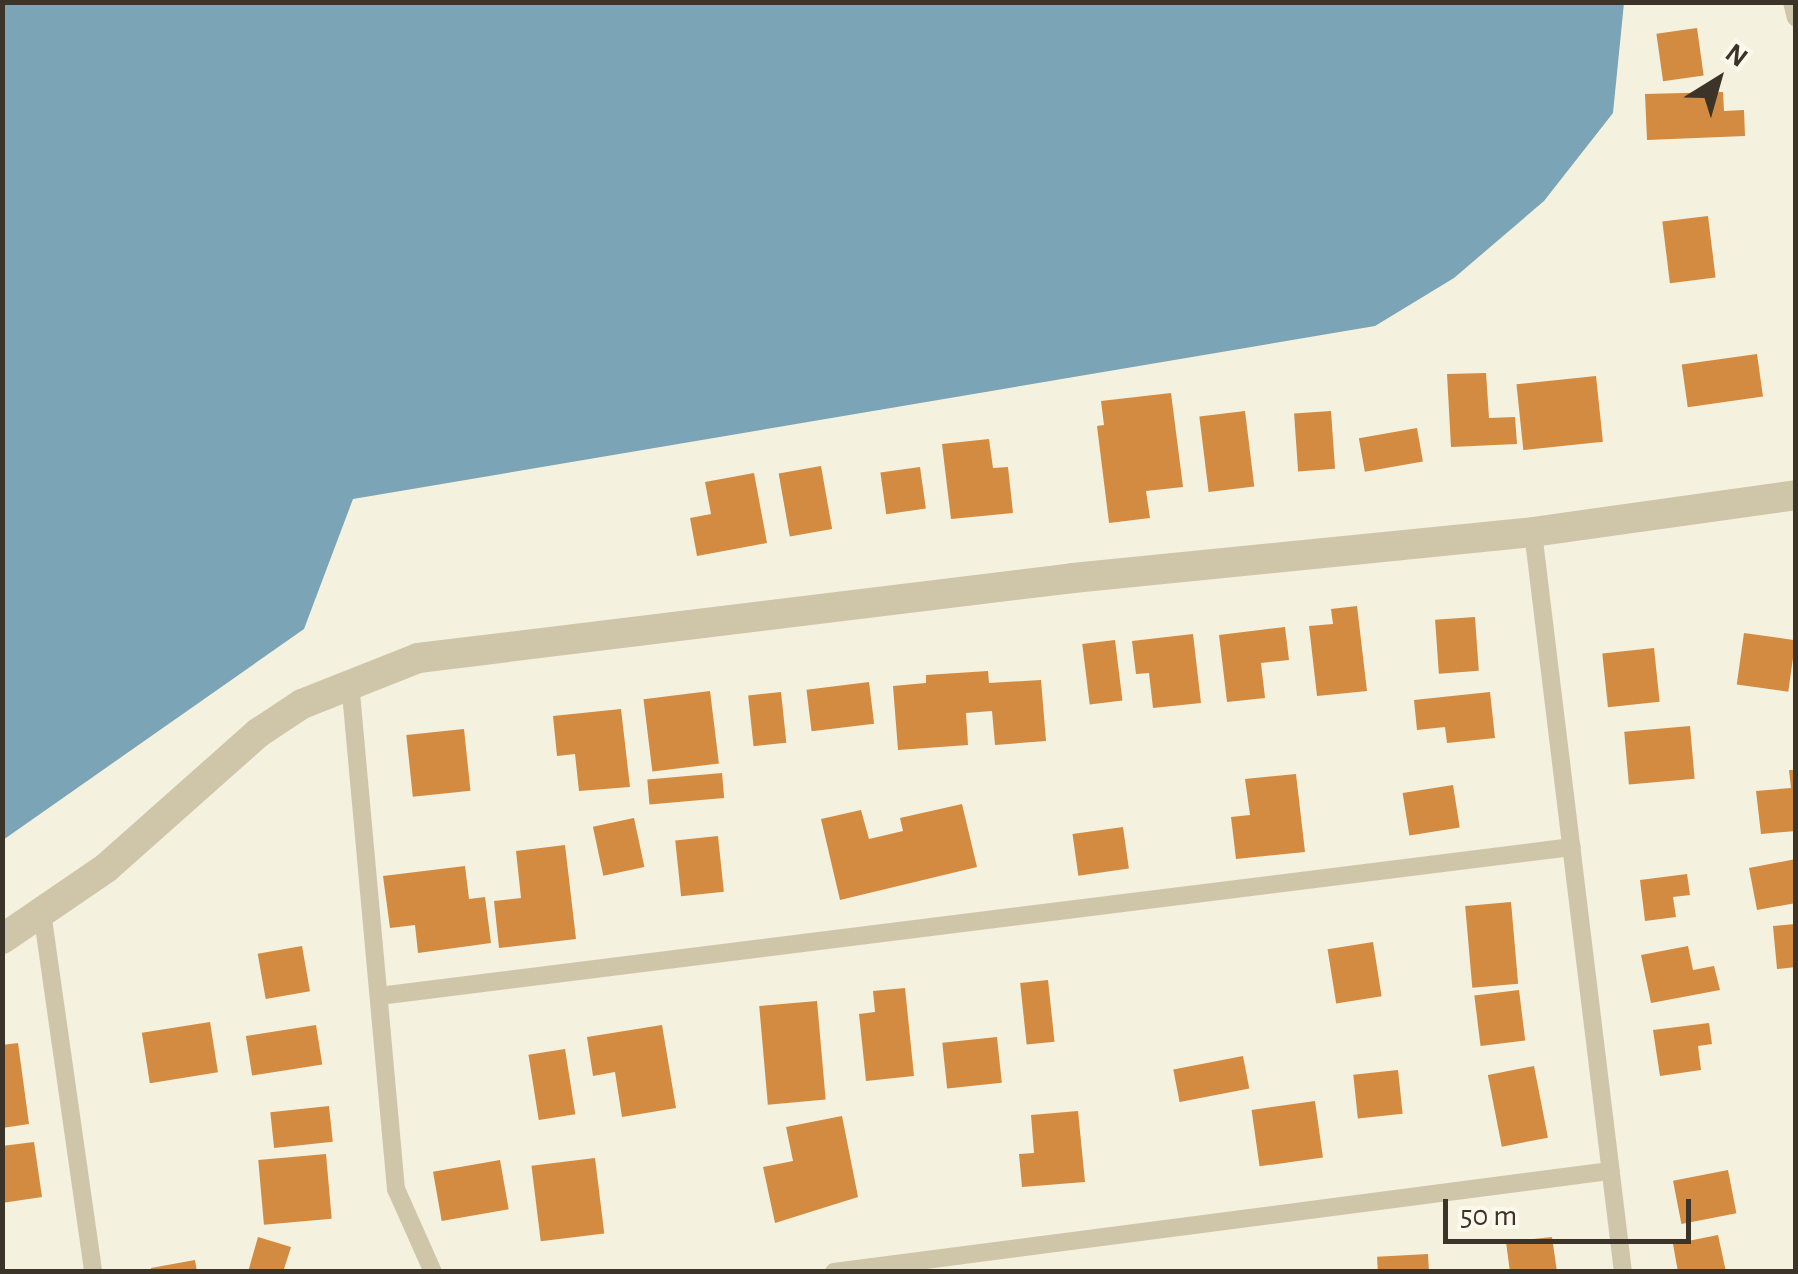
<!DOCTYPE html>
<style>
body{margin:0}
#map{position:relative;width:1798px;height:1274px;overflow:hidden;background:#f5f1df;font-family:"Alegreya Sans",sans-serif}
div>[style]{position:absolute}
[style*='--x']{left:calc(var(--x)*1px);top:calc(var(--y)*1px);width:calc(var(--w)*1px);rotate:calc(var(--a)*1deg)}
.water>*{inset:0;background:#7ba4b6}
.building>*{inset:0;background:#d28b40;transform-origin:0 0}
.lane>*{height:18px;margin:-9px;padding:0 9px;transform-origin:9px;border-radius:9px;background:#cfc5a9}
.street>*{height:30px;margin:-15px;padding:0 15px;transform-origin:15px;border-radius:15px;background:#cfc5a9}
span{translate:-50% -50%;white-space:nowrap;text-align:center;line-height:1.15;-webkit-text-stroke:9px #fcf9ec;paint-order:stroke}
.frame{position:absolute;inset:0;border:5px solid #3c3429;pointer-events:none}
.north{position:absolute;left:1668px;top:30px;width:100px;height:100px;-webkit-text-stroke:8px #fcf9ec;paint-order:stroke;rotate:37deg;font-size:28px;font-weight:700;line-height:40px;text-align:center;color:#3c3429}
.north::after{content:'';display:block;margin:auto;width:35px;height:45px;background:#3c3429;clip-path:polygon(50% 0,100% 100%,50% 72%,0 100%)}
.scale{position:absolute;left:1443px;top:1199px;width:248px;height:45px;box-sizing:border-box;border:5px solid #3c3429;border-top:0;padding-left:12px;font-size:30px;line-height:35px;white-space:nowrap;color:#3c3429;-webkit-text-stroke:8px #fcf9ec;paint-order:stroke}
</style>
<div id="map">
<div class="water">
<i style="clip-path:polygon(3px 2px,1624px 2px,1624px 3px,1613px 113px,1544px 201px,1454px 278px,1375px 326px,353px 499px,304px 629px,3px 840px)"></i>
</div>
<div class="building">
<i style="left:1697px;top:28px;width:48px;height:41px;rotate:82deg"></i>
<i style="clip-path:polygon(1723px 92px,1724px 111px,1744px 110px,1745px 136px,1647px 140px,1645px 94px)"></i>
<i style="left:1708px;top:216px;width:62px;height:46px;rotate:83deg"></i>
<i style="left:1757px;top:354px;width:43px;height:76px;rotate:82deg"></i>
<i style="clip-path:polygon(1486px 373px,1489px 418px,1515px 417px,1517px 444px,1451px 447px,1447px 374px)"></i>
<i style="left:1596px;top:376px;width:66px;height:80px;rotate:84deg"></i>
<i style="clip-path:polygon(1171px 393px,1183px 487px,1146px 491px,1150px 518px,1109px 523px,1097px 426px,1104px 425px,1101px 401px)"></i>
<i style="left:1245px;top:411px;width:76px;height:46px;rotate:83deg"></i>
<i style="left:1331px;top:411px;width:58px;height:37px;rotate:86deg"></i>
<i style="left:1417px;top:428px;width:34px;height:59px;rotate:80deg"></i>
<i style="clip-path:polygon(989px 439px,993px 468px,1008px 467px,1013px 513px,951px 519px,942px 444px)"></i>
<i style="left:821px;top:466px;width:64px;height:43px;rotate:80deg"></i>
<i style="left:920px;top:467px;width:42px;height:40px;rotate:82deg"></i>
<i style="clip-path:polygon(754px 473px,767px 543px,697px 556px,690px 518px,711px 514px,705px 482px)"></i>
<i style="clip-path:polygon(1357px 606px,1367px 691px,1317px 696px,1309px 626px,1333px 624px,1331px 609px)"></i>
<i style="left:1475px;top:617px;width:54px;height:40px;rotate:86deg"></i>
<i style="clip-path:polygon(1285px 627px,1289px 660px,1261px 663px,1265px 698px,1227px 702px,1219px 635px)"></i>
<i style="left:1744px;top:633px;width:52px;height:52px;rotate:8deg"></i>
<i style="clip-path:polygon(1193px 634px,1201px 703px,1153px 708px,1149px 673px,1136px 674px,1132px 641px)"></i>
<i style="left:1115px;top:640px;width:61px;height:33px;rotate:83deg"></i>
<i style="left:1654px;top:648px;width:54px;height:52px;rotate:84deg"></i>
<i style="clip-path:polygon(988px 671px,989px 683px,1041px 680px,1046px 741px,995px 745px,992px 711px,966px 713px,968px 745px,898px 750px,893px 686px,926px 683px,926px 675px)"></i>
<i style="left:869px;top:682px;width:42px;height:63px;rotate:83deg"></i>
<i style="left:710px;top:691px;width:73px;height:67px;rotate:83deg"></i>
<i style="left:781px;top:692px;width:51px;height:33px;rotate:84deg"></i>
<i style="clip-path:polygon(1490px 692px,1495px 738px,1447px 743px,1445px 727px,1417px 730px,1414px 700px)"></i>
<i style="clip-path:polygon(621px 709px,630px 787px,579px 791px,575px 754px,557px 756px,553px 716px)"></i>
<i style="left:1690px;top:726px;width:53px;height:66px;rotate:85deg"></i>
<i style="left:464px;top:729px;width:62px;height:58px;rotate:84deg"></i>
<i style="clip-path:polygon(1789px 770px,1796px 770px,1796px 831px,1761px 834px,1756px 791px,1791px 788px)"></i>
<i style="left:722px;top:773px;width:25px;height:75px;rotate:85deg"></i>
<i style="clip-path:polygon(1296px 774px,1305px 852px,1236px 859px,1231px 817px,1250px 815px,1245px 779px)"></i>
<i style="left:1453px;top:785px;width:43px;height:51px;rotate:81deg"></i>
<i style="clip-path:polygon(962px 804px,977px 867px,840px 900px,821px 819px,861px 810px,869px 839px,903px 831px,900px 818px)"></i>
<i style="left:634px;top:818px;width:50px;height:42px;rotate:78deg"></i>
<i style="left:1123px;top:827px;width:42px;height:51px;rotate:82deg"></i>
<i style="left:718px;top:836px;width:56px;height:43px;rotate:84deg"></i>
<i style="clip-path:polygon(565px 845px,576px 939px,499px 948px,494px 901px,521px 898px,516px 851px)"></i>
<i style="clip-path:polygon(1796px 859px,1796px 903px,1757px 910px,1749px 868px)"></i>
<i style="clip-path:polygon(465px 866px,469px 899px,485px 897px,491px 943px,418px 953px,415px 925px,390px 928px,383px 876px)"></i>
<i style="clip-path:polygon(1687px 874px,1690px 895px,1673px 897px,1676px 917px,1645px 921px,1640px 880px)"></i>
<i style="left:1511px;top:902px;width:82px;height:46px;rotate:85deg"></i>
<i style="clip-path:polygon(1796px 924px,1796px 967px,1777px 969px,1773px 926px)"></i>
<i style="left:1373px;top:942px;width:55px;height:46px;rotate:81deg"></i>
<i style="left:302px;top:946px;width:46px;height:45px;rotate:80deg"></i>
<i style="clip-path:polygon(1688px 946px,1693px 970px,1714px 966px,1720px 990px,1651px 1003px,1641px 955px)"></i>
<i style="left:1048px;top:980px;width:62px;height:28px;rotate:84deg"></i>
<i style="clip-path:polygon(905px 988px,914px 1076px,866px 1081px,859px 1014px,875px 1012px,873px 991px)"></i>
<i style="left:1519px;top:990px;width:51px;height:45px;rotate:83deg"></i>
<i style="left:817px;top:1001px;width:99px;height:58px;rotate:85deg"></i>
<i style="left:210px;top:1022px;width:51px;height:69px;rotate:81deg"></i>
<i style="clip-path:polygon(1709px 1023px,1712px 1044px,1698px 1046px,1701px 1070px,1660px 1076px,1653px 1030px)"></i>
<i style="left:316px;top:1025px;width:40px;height:71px;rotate:81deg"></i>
<i style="clip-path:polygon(662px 1025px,676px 1108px,622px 1117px,615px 1072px,593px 1076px,587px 1037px)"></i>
<i style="left:997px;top:1037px;width:46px;height:55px;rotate:84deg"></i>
<i style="clip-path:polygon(18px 1043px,29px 1124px,2px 1128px,2px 1045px)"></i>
<i style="left:565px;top:1049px;width:66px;height:37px;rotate:81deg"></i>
<i style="left:1243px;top:1056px;width:33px;height:71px;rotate:79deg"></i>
<i style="left:1534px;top:1066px;width:73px;height:47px;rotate:79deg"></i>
<i style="left:1398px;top:1070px;width:44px;height:45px;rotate:84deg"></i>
<i style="left:1315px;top:1101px;width:57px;height:64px;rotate:82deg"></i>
<i style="left:329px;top:1106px;width:36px;height:59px;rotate:84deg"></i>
<i style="clip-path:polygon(1078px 1111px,1085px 1182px,1022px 1187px,1019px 1154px,1034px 1153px,1031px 1115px)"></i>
<i style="clip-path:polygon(842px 1116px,858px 1197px,775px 1223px,763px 1167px,793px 1161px,786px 1127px)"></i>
<i style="clip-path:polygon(34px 1142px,42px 1197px,2px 1203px,2px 1146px)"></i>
<i style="left:326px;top:1154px;width:65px;height:68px;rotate:85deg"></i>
<i style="left:595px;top:1158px;width:76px;height:64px;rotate:83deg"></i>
<i style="left:500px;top:1160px;width:50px;height:68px;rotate:80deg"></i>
<i style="left:1728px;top:1170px;width:44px;height:56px;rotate:79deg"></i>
<i style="clip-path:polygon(1718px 1235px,1726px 1272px,1678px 1272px,1673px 1244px)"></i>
<i style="clip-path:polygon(258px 1237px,291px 1247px,283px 1272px,248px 1272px)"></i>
<i style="clip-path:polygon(1552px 1237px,1557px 1272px,1510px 1272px,1506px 1242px)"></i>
<i style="left:1428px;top:1254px;width:18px;height:51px;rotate:87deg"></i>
<i style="clip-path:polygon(195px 1260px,197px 1272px,152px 1272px,151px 1268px)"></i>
</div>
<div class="lane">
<i style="--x:1792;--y:2;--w:16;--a:76"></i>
<i style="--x:1533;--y:532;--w:745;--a:83.07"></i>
<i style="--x:350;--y:682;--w:509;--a:84.82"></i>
<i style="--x:396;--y:1189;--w:91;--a:66"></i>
<i style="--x:42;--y:912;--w:364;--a:81.9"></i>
<i style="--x:379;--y:996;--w:1202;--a:-7.12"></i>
<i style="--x:834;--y:1272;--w:783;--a:-7.42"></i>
</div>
<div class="street">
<i style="--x:2;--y:939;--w:126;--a:-34.3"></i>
<i style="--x:106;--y:868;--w:203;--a:-41.6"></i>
<i style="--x:258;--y:733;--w:53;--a:-33.4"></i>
<i style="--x:302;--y:704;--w:125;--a:-21.6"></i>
<i style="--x:418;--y:658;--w:660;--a:-6.96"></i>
<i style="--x:1073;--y:578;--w:462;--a:-5.7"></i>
<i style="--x:1533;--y:532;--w:266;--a:-8"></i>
</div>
<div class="frame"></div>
<div class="north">N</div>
<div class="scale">50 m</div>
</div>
